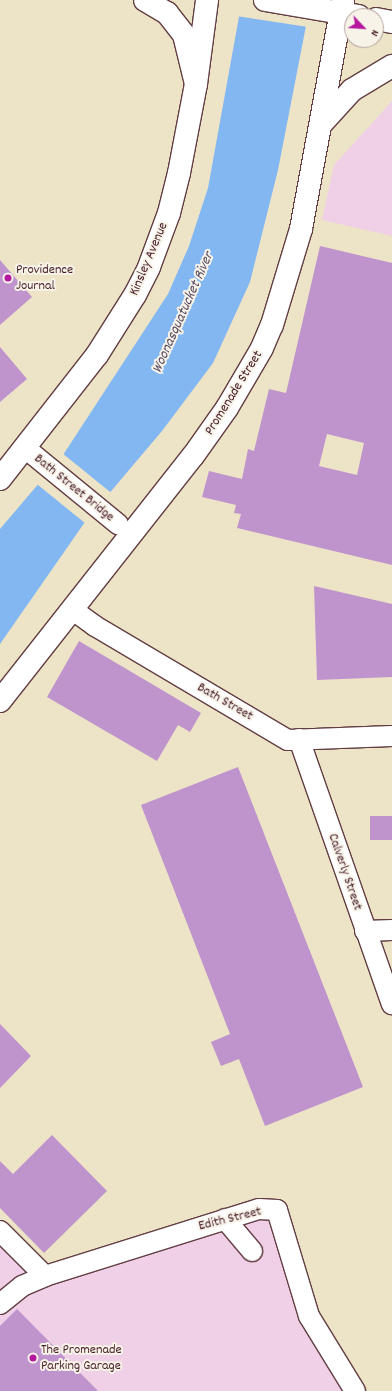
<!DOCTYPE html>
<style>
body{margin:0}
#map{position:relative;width:392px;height:1391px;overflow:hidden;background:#ede4c7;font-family:Dekko,sans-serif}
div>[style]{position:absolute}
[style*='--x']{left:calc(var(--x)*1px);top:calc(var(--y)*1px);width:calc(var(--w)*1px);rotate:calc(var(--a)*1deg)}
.built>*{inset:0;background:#efd0e6}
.water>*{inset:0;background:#83b7f1}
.pier>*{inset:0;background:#ede4c7;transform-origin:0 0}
.building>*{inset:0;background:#bf94cc;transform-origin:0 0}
.roads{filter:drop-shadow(1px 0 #623d42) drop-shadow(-1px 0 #623d42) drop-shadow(0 1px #623d42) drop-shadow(0 -1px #623d42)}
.minor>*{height:20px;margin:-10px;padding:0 10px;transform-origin:10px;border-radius:10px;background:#fff}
.major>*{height:22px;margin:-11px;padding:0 11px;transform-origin:11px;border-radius:11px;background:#fff}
.highway>*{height:22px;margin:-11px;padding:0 11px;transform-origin:11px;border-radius:11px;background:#fff}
.dots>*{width:11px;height:11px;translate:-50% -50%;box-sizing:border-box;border:2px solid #f7f3e8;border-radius:50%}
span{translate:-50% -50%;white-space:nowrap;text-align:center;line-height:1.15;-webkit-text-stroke:4px #f7f3e8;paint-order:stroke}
.street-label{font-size:14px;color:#4a1f2b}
.poi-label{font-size:14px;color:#4a1f2b}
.left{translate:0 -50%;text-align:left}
.water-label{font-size:15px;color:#5b4d66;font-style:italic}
.north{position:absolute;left:344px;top:8px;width:40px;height:40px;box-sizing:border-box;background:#f7f3e8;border:1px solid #b29e9c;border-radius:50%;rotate:115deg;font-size:11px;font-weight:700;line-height:16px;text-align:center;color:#4a1f2b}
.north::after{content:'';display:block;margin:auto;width:14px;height:18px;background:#b5179e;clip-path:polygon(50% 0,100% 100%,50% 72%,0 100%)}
</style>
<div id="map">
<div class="built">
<i style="clip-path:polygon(392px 101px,392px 236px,322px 220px,334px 165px)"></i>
<i style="clip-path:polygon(263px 1204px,354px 1391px,0 1391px,0 1243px,30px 1273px)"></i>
</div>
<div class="water">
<i style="clip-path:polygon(242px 0,311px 0,278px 170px,250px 282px,213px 363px,162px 431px,85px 522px,0 644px,0 529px,63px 455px,168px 294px,189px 246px,208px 188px)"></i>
</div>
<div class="pier">
<i style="clip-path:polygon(240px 0,313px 0,308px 27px,236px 16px)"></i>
<i style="left:62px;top:453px;width:64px;height:40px;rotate:39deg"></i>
</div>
<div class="building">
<i style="clip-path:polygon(evenodd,320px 246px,392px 263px,392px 565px,237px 528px,241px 514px,234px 513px,236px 505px,202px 497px,209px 471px,242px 479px,248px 449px,254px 451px,269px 389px,286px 393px,320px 246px,327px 434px,364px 443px,357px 475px,319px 466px,327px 434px)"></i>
<i style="clip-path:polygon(0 260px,32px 297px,0 325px)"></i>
<i style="clip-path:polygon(0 347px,27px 379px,0 402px)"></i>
<i style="clip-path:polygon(314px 586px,392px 604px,392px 677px,317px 680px)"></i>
<i style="clip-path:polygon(79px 641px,201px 713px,190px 732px,178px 725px,157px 761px,47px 697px)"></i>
<i style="clip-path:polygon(238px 767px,363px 1087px,265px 1126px,239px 1059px,221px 1066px,211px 1042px,230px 1034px,141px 805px)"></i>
<i style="left:370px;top:816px;width:22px;height:24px"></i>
<i style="clip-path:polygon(0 1024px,31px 1056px,0 1088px)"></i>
<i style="clip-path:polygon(52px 1135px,107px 1191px,44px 1253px,0 1208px,0 1161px,13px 1174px)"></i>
<i style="clip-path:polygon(17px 1309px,98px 1391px,0 1391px,0 1326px)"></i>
</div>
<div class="roads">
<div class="minor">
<i style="--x:30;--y:452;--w:114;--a:39.3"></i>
<i style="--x:73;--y:610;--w:27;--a:36"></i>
<i style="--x:95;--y:626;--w:224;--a:30.6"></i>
<i style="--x:288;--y:740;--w:104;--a:-2.2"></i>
<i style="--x:299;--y:739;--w:281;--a:70.7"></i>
<i style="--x:365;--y:931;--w:27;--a:-2"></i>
<i style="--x:225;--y:1219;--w:42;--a:49.8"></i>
<i style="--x:0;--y:1231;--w:64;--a:45"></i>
<i style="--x:0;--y:1304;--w:28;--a:-39"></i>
<i style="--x:22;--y:1286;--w:25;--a:-23"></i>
<i style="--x:45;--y:1276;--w:224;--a:-17.4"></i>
<i style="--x:259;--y:1209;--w:18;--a:3"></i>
<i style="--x:277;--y:1210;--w:111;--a:73.2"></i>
<i style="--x:309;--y:1316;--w:88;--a:58.5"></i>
</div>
<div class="major">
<i style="--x:265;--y:0;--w:95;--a:9.7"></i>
<i style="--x:376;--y:19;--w:16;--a:11"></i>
<i style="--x:321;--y:124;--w:46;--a:-47.6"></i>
<i style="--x:352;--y:90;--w:47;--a:-31"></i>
<i style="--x:0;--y:479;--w:157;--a:-52"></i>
<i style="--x:97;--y:355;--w:71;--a:-57.7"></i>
<i style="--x:135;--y:295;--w:31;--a:-63"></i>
<i style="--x:149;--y:267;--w:58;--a:-69.7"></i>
<i style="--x:169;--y:213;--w:41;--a:-76"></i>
<i style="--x:179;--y:173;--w:91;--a:-79.2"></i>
<i style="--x:196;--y:84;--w:85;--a:-82.5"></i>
<i style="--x:0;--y:701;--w:312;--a:-51.8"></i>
<i style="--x:193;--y:456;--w:59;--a:-54.7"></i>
<i style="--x:227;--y:408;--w:69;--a:-59.7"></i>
<i style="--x:262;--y:348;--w:25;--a:-67"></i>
<i style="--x:272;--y:325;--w:100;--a:-73.2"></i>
<i style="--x:301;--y:229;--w:233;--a:-79.6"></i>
</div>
<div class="highway">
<i style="--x:145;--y:0;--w:26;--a:31"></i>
<i style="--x:167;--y:13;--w:28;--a:52"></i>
<i style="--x:184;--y:35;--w:50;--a:76.2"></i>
</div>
</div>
<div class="dots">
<i style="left:8px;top:278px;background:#b5179e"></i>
<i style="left:33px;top:1358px;background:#b5179e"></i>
</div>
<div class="street-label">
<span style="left:149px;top:259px;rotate:-67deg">Kinsley Avenue</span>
<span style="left:234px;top:393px;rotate:-58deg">Promenade Street</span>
<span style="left:74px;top:488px;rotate:39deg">Bath Street Bridge</span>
<span style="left:225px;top:702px;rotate:30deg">Bath Street</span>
<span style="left:345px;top:872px;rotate:71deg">Calverly Street</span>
<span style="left:230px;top:1219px;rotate:-14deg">Edith Street</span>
</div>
<div class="poi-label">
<span class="left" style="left:16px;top:278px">Providence<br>Journal</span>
<span class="left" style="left:41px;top:1358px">The Promenade<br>Parking Garage</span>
</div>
<div class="water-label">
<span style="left:184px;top:313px;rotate:-66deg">Woonasquatucket River</span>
</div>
<div class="north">N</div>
</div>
